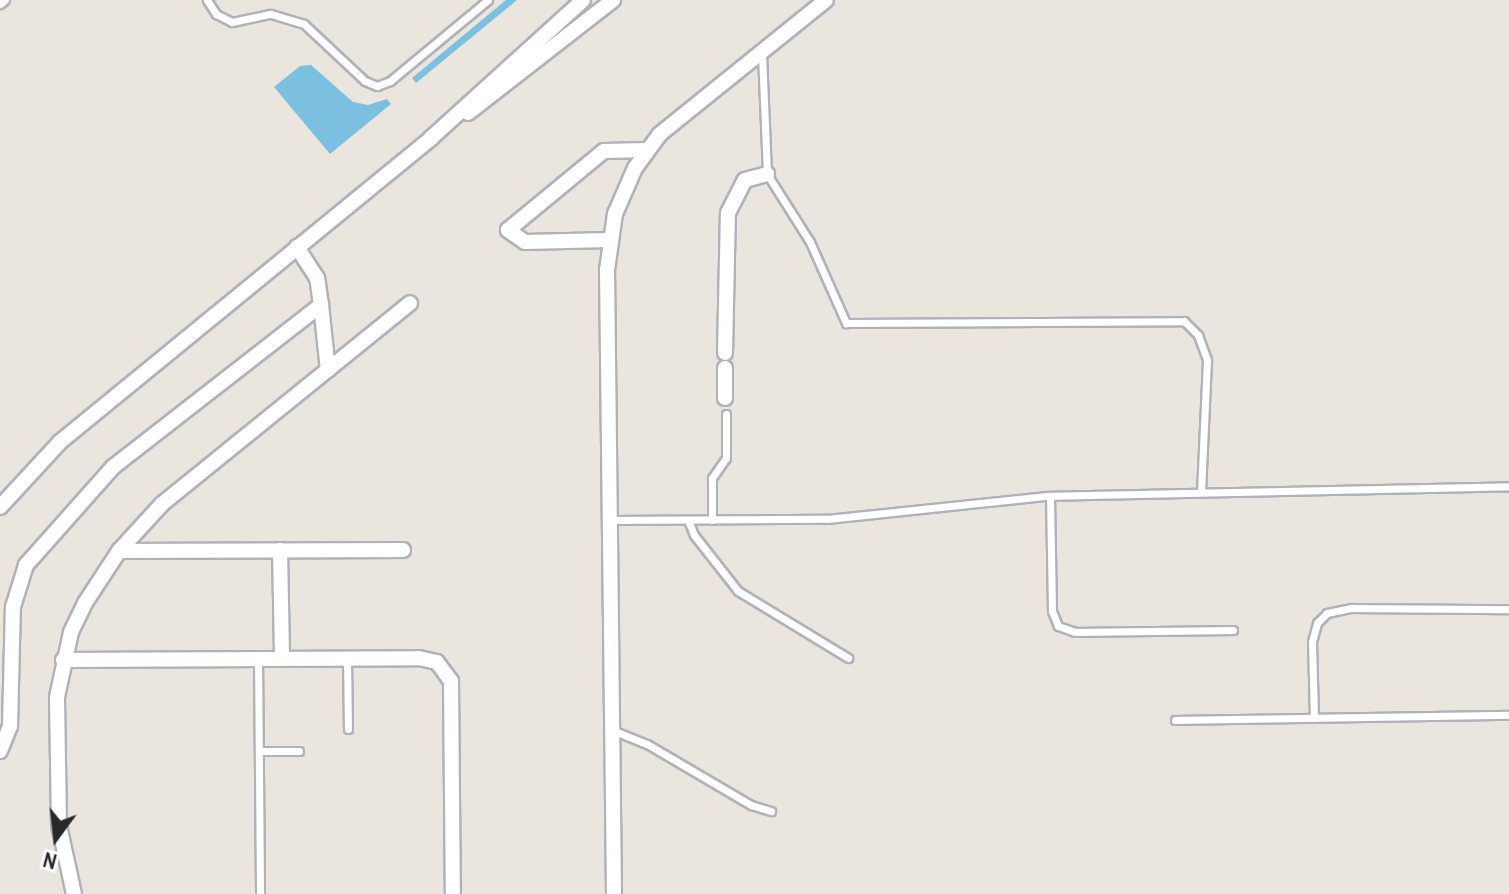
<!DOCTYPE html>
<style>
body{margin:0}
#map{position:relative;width:1509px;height:894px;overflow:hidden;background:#eae5dd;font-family:"Archivo Narrow",sans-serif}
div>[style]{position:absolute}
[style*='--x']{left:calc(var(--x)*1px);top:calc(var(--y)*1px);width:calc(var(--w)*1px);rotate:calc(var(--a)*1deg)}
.water>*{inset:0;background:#7bc0e1}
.roads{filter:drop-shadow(2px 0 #b0b2bb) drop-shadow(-2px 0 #b0b2bb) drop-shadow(0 2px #b0b2bb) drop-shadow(0 -2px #b0b2bb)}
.service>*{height:7px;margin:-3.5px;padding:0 3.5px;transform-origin:3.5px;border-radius:3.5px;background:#fff}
.minor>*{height:14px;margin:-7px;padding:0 7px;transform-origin:7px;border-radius:7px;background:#fff}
span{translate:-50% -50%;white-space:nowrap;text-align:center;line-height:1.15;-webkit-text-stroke:8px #fff;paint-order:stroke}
.north{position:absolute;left:16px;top:798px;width:80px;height:80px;-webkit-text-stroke:6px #fff;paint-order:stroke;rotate:195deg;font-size:22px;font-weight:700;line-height:32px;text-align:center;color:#292929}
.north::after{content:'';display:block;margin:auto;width:28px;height:36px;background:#292929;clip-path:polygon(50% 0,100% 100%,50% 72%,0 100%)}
</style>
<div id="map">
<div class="water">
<i style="clip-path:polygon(506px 0,517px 0,416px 83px,412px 78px)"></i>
<i style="clip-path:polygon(311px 65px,353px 102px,368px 105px,387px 99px,391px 104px,330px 154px,274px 87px,300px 66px)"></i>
</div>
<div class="roads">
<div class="service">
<i style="--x:207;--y:0;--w:17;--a:57"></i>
<i style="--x:216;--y:14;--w:18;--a:27"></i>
<i style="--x:232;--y:22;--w:40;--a:-12"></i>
<i style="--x:271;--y:14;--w:34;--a:17"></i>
<i style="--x:304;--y:24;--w:83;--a:43.1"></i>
<i style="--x:365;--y:81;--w:13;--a:23"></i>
<i style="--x:377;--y:86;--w:14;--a:-21"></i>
<i style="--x:390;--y:81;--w:127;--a:-39.6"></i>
<i style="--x:0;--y:4;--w:6;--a:-39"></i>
<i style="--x:762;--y:54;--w:120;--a:87.6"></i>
<i style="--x:767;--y:174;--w:80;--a:57.7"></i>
<i style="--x:810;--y:242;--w:89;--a:66"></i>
<i style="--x:846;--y:323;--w:338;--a:-0.3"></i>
<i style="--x:1184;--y:321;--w:20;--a:45"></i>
<i style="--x:1198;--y:335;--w:27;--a:70"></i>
<i style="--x:1207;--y:360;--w:132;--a:92.6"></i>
<i style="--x:1050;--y:496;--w:115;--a:89"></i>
<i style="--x:1052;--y:611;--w:16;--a:68"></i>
<i style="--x:1058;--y:626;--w:18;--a:19"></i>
<i style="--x:1075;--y:632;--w:158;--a:-0.7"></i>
<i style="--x:610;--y:520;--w:217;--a:-0.3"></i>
<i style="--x:827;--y:519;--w:219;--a:-6"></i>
<i style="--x:1045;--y:496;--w:464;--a:-1.2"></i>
<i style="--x:688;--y:520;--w:16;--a:68"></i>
<i style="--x:694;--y:535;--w:71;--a:51.8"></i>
<i style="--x:738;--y:591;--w:129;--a:31.3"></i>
<i style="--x:712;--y:520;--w:42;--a:-90"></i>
<i style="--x:712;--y:478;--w:24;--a:-55"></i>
<i style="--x:726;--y:458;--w:44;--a:-90"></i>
<i style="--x:258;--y:658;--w:236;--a:89.5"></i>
<i style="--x:347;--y:658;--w:71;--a:89.2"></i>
<i style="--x:1314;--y:718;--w:76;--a:-91.5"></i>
<i style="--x:1312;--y:642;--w:20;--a:-75"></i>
<i style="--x:1317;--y:623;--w:14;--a:-45"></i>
<i style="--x:1327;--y:613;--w:25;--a:-12"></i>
<i style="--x:1351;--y:608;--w:158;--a:0.4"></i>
<i style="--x:1175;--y:720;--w:334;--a:-0.9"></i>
<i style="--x:612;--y:730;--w:38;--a:22"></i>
<i style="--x:647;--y:744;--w:121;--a:30.4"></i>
<i style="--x:751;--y:805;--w:21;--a:17"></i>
<i style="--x:259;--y:751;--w:40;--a:0"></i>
</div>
<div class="minor">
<i style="--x:468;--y:113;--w:184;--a:-37.9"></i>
<i style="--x:609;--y:240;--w:84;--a:178.6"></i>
<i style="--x:525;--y:242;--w:21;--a:-145"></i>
<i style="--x:508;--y:230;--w:124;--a:-39.5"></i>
<i style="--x:604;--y:151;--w:43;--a:-1.3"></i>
<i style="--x:321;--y:305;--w:65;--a:83.9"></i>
<i style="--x:725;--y:353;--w:140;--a:-88.8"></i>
<i style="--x:728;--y:213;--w:37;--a:-63"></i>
<i style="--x:745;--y:180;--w:23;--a:-15"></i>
<i style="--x:725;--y:368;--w:30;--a:90"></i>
<i style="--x:0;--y:507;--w:88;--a:-47.3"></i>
<i style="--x:60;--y:442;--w:480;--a:-39.3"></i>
<i style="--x:431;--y:138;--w:205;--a:-42.2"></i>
<i style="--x:280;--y:550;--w:108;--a:88.9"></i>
<i style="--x:119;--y:551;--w:284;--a:-0.2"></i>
<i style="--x:63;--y:660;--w:356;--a:-0.3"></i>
<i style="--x:419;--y:658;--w:18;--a:13"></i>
<i style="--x:437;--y:662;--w:24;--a:54"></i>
<i style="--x:451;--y:681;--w:213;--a:89.5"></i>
<i style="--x:0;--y:751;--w:27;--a:-68"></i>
<i style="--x:10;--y:726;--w:119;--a:-88.6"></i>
<i style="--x:13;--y:607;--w:44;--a:-72.8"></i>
<i style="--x:26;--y:565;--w:131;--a:-48.4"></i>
<i style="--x:113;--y:467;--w:264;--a:-37.9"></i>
<i style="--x:321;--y:305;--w:27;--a:-98"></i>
<i style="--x:317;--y:278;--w:37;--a:-123"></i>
<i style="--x:74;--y:894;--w:71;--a:-102.3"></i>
<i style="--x:59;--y:825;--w:128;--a:-90.9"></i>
<i style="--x:57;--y:697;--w:66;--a:-77.8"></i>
<i style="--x:71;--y:632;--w:32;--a:-64"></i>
<i style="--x:85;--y:603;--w:62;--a:-56.8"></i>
<i style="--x:119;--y:551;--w:64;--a:-47.5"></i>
<i style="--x:162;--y:504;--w:319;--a:-39"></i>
<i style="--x:614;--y:894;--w:624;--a:-90.64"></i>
<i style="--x:607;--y:270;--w:57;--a:-81.9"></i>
<i style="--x:615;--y:214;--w:50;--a:-66.5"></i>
<i style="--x:635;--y:168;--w:42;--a:-53.7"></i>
<i style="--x:660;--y:134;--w:213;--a:-38.9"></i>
</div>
</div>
<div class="north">N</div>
</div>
